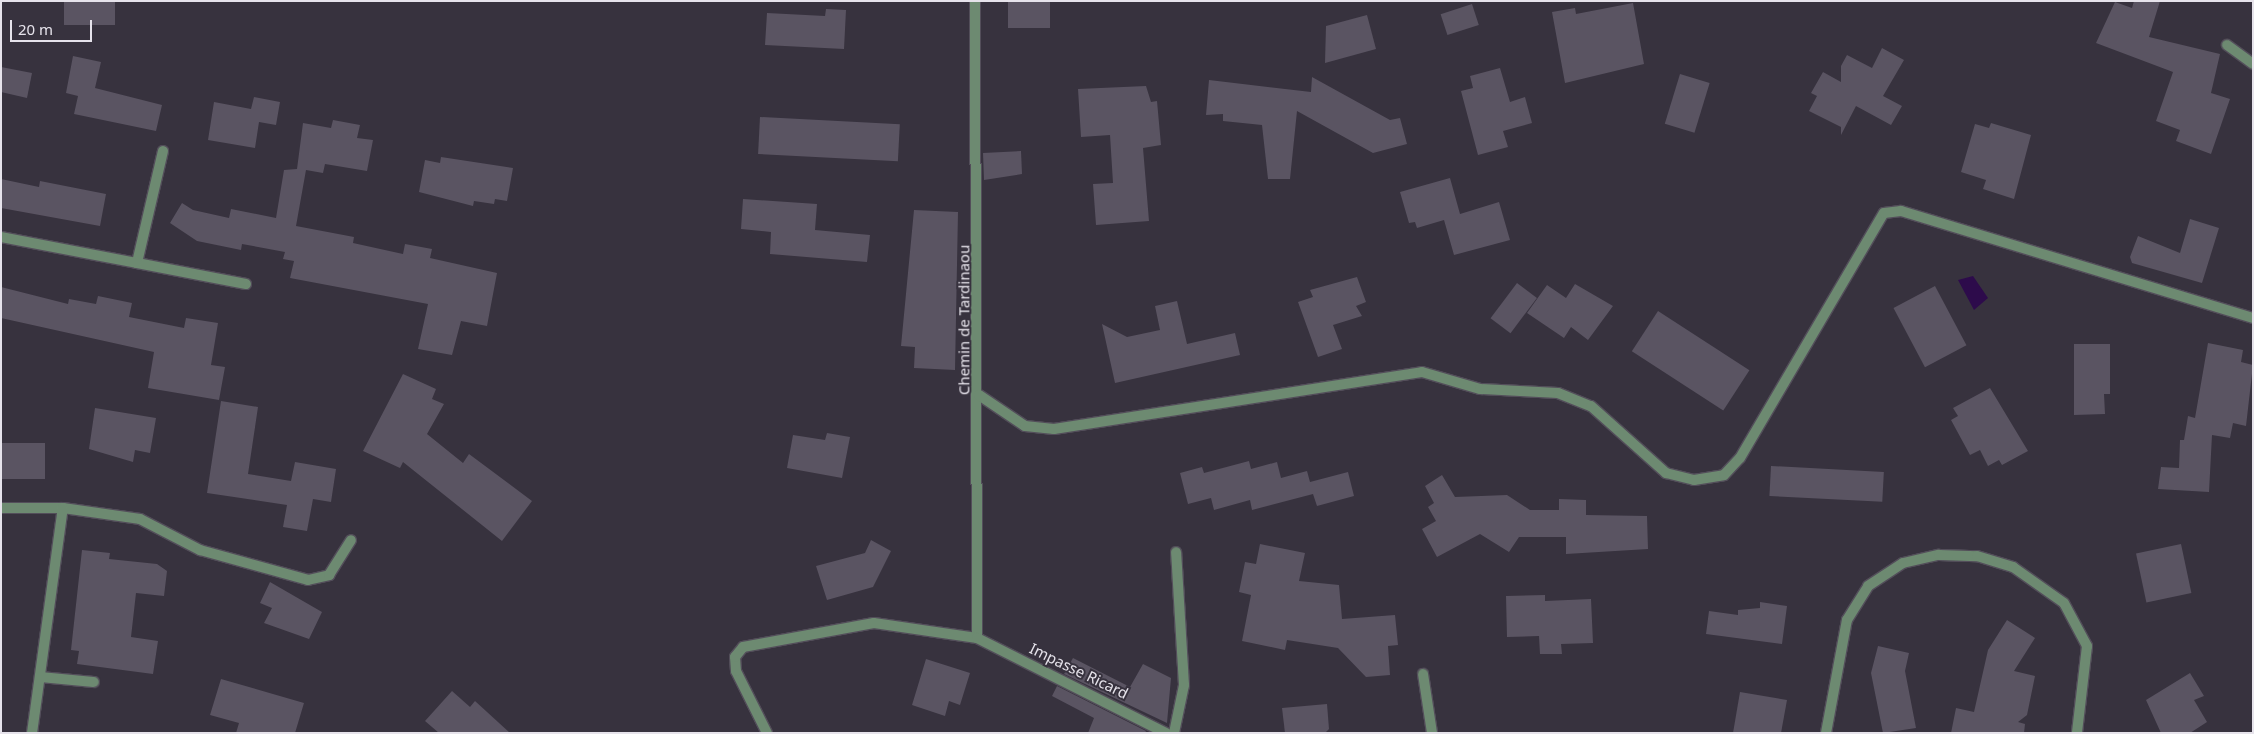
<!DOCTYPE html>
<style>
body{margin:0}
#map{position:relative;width:2254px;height:734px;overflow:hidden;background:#37323e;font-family:"Noto Sans",sans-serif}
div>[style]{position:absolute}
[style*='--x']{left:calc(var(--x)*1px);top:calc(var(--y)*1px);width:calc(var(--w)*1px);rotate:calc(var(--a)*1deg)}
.water>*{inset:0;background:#2d0b4b}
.building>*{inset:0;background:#5a5462;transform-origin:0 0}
.roads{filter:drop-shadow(1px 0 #534e5a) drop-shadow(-1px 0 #534e5a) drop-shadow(0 1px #534e5a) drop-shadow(0 -1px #534e5a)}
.service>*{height:10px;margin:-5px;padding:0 5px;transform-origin:5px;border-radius:5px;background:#6d8a71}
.minor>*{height:10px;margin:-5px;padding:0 5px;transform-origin:5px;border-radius:5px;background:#6d8a71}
span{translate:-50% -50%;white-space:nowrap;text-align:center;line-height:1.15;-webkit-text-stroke:4px #37323e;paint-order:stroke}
.street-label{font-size:15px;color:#e6e3eb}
.frame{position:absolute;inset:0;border:2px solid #e6e3eb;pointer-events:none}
.scale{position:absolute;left:10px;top:20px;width:82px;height:22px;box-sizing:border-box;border:2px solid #e6e3eb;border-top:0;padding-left:6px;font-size:15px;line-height:18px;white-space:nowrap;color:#e6e3eb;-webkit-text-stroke:4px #37323e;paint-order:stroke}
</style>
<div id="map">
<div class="water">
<i style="clip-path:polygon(1973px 276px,1988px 298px,1974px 310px,1958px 280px)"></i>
</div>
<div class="building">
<i style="left:115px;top:1px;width:24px;height:51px;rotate:90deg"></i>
<i style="left:1008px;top:1px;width:42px;height:27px"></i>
<i style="clip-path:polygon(2134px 1px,2160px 1px,2149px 37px,2220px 54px,2211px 93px,2230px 99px,2211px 154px,2176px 141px,2180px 130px,2156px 121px,2173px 72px,2096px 43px,2115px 2px,2132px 8px)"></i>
<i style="clip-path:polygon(1633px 3px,1644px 64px,1565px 83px,1552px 12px,1575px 8px,1576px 14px)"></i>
<i style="left:1472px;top:4px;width:22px;height:33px;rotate:72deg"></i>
<i style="clip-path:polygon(826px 9px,846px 10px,844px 49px,765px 45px,767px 13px,825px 16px)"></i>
<i style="clip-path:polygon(1367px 15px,1376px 49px,1325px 63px,1326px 26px)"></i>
<i style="clip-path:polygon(1882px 48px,1904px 60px,1883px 96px,1902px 106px,1891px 125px,1856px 106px,1841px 135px,1841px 127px,1809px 111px,1817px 96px,1811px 93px,1823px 72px,1841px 82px,1841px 66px,1847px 55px,1872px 68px)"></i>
<i style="clip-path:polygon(73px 56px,101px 62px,95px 88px,162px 105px,156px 131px,74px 114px,78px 96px,66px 93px)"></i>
<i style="clip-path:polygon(1px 67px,32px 73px,27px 98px,1px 92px)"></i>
<i style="clip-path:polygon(1500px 68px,1510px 102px,1525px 97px,1532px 123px,1503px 131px,1508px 147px,1478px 155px,1461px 91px,1473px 88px,1470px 76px)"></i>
<i style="left:1680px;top:74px;width:31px;height:52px;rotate:17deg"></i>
<i style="clip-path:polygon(1312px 77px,1390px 120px,1400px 118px,1407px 144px,1373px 153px,1297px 111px,1290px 179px,1268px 179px,1262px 125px,1223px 121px,1223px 114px,1206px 115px,1209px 80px,1311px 92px)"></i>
<i style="clip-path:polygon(1146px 86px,1151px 102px,1157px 101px,1161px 145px,1143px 148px,1149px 221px,1096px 225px,1093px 184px,1113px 183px,1110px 135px,1081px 137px,1078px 89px)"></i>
<i style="clip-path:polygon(254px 97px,280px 102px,276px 125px,259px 122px,255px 148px,208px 140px,214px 102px,251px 109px)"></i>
<i style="left:760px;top:117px;width:140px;height:37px;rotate:3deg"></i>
<i style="clip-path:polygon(333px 120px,360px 125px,357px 138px,373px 140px,367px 171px,325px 164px,323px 173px,306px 170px,296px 226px,354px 237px,353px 243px,403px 254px,405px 244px,432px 249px,430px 258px,497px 273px,487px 326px,461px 321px,452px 355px,418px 349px,428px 304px,290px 278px,294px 261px,283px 259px,285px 252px,242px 244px,241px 250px,197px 241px,170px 223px,182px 203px,193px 210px,229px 218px,231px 209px,276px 218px,284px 170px,297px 169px,303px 123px,331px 128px)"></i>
<i style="clip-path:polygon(1991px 123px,2031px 135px,2014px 199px,1983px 189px,1986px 180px,1961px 172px,1975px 124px,1989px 128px)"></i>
<i style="clip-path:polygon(1021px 151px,1022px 174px,984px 180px,983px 153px)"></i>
<i style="clip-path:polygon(441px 157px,513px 168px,507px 201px,495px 199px,494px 204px,474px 201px,473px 206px,419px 192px,425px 160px,440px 163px)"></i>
<i style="clip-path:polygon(1450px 178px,1460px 214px,1499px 202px,1510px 240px,1454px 255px,1444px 220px,1417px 228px,1415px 222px,1409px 223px,1400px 192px)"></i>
<i style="clip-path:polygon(1px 179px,39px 187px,40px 181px,106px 194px,100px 226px,1px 208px)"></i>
<i style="clip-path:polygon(743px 199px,817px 204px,815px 230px,870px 235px,867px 262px,770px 254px,771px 232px,741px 229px)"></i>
<i style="clip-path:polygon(914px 210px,958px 212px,955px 370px,914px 368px,915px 347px,901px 346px)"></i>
<i style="clip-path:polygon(2190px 219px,2219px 228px,2202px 283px,2132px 263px,2130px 257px,2138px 236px,2180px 253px)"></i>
<i style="clip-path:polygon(1357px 277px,1366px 302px,1356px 306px,1362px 316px,1333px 325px,1342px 349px,1318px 357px,1298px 302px,1313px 297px,1310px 290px)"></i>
<i style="left:1517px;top:283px;width:25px;height:44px;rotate:37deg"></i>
<i style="clip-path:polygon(1575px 284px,1613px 306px,1588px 340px,1571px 327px,1564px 338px,1527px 313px,1547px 285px,1566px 298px)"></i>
<i style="left:1935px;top:286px;width:67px;height:47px;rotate:62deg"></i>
<i style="clip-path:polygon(1px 287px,68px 304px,69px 299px,96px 304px,98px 296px,132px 303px,129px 317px,184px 328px,186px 318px,218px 323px,211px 365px,225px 367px,219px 400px,148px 388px,154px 352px,1px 318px)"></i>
<i style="clip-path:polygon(1177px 301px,1187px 344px,1235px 333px,1240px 355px,1115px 383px,1102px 324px,1127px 337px,1160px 330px,1155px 306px)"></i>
<i style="left:1658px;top:311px;width:109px;height:48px;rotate:33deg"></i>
<i style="clip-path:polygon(2208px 343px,2243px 350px,2241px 362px,2253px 365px,2246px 426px,2233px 423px,2230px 438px,2212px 435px,2209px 492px,2158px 489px,2161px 467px,2179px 468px,2180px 440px,2184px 440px,2188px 416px,2195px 418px)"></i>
<i style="clip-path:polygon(2074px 344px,2110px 344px,2110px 394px,2104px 394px,2105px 414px,2074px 415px)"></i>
<i style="clip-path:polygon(403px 374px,436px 389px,432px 399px,444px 404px,427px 434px,463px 463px,469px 454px,532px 501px,502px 541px,403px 462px,400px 468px,363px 451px)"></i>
<i style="clip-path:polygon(1990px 388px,2028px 451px,2002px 465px,1999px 460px,1988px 466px,1980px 450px,1970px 455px,1951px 420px,1958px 416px,1953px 408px)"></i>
<i style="clip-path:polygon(221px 401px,258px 407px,248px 474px,291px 481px,295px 462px,336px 469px,331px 502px,313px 499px,307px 531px,283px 527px,287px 505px,207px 493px)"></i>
<i style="clip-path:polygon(95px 408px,156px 418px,150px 453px,135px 450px,133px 462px,89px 449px)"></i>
<i style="clip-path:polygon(827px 433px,850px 437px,842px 478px,787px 468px,793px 435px,825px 440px)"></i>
<i style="left:1px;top:443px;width:44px;height:36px"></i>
<i style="clip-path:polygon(1249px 461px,1251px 469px,1277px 462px,1281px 478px,1307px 471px,1310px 482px,1348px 472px,1354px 496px,1317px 506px,1313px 494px,1252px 510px,1250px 500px,1214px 510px,1211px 498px,1188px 504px,1180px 473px,1202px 467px,1204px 473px)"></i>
<i style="left:1771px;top:466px;width:113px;height:30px;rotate:3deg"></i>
<i style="clip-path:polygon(1442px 475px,1455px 497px,1507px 495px,1530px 510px,1559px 510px,1559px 499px,1586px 500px,1586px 515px,1647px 516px,1648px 549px,1566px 554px,1566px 537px,1519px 537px,1509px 552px,1480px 534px,1437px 557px,1422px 529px,1436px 521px,1428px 507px,1434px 503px,1425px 486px)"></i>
<i style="clip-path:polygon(871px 540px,891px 551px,873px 587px,827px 600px,816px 566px,865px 553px)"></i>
<i style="clip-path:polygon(1260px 544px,1305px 553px,1299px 581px,1339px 585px,1342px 619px,1395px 615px,1398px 645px,1388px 646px,1390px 675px,1366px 677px,1338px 648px,1287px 640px,1285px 650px,1242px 641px,1251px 595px,1239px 592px,1245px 562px,1256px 564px)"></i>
<i style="left:2181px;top:544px;width:50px;height:46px;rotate:78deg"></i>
<i style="clip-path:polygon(82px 550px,110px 553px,109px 559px,157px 564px,167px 571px,164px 596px,136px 593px,131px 637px,158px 641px,153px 674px,77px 664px,79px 651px,71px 650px)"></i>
<i style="clip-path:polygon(270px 582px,322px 612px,309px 639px,264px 623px,272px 608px,260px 603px)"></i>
<i style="clip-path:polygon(1545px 595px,1545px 601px,1591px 599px,1593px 643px,1561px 644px,1562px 654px,1540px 654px,1539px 636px,1507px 637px,1506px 596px)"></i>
<i style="clip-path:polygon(1760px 602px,1787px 606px,1782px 644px,1706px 634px,1709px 611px,1738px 615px,1738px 610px,1760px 608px)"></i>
<i style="clip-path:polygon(2007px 620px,2035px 638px,2014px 671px,2035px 676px,2027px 715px,2018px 722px,2025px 724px,2024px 733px,1951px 733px,1956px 708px,1974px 712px,1988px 650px)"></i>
<i style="clip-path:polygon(1878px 646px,1909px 653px,1905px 671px,1916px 728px,1883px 733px,1871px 673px)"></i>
<i style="clip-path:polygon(1073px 658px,1130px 687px,1143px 664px,1171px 678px,1167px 723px,1064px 674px)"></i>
<i style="clip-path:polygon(926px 659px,970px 673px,960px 705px,949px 701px,945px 716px,912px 705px)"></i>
<i style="clip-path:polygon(2190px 673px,2204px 696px,2194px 700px,2207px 722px,2190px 733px,2161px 733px,2146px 700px)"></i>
<i style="clip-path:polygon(221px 679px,304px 703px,295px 733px,236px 733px,239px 723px,210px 715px)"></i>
<i style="clip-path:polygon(1057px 686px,1146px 731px,1145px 733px,1088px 733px,1094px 718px,1052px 696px)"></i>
<i style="clip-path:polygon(452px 691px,470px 707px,475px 701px,510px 733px,439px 733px,425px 721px)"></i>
<i style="clip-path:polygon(1740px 692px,1787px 700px,1781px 733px,1733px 733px)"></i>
<i style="clip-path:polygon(1327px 704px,1329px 729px,1325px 733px,1285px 733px,1282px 708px)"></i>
</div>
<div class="roads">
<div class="service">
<i style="--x:2227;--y:45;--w:32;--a:36"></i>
<i style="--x:40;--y:677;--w:54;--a:5.3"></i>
</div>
<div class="minor">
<i style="--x:975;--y:1;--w:637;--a:89.82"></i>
<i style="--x:163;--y:151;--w:115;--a:103.1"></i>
<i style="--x:137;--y:263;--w:111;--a:10.9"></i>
<i style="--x:1;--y:237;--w:138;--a:10.8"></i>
<i style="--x:979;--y:395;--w:55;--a:34"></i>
<i style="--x:1025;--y:426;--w:29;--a:6"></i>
<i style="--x:1054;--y:429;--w:372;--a:-8.8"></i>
<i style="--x:1422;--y:372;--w:60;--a:16.3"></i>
<i style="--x:1480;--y:389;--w:78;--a:2.9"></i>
<i style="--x:1558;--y:393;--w:35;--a:22"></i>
<i style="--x:1591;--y:406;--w:101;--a:41.8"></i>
<i style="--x:1666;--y:473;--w:29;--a:14"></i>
<i style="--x:1694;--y:480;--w:30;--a:-9"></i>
<i style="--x:1724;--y:475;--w:23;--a:-47"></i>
<i style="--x:1740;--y:458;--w:284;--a:-59.6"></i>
<i style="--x:1884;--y:213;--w:17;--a:-7"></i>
<i style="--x:1901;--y:211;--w:368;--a:16.9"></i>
<i style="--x:1;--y:508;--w:62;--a:0"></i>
<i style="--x:63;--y:508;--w:78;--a:8.1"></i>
<i style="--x:140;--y:519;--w:68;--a:27.3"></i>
<i style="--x:200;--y:550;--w:112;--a:15.5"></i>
<i style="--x:308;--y:580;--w:22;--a:-13"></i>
<i style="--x:329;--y:575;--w:41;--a:-57.8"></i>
<i style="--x:1423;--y:674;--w:60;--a:81.3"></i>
<i style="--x:32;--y:733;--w:227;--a:-82.2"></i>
<i style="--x:767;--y:733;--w:69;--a:-116.6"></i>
<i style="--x:736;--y:671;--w:14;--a:-94"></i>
<i style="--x:735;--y:657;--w:13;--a:-51"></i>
<i style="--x:743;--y:647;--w:133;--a:-10.4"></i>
<i style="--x:874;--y:623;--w:104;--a:8.3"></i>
<i style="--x:977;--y:638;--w:212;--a:26.7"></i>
<i style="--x:1174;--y:733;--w:49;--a:-78.2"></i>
<i style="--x:1184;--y:685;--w:133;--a:-93.4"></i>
<i style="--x:1826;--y:733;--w:115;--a:-79.5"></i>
<i style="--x:1847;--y:620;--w:40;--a:-58"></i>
<i style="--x:1868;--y:586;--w:42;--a:-33.3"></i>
<i style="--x:1903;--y:563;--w:37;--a:-13"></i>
<i style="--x:1939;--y:555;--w:38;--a:2"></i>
<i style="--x:1977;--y:556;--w:38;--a:17"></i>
<i style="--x:2013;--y:567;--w:62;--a:35.2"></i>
<i style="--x:2064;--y:603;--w:49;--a:61.9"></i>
<i style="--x:2087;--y:646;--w:88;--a:96.6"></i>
</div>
</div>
<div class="street-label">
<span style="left:964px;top:320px;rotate:-90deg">Chemin de Tardinaou</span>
<span style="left:1079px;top:671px;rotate:26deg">Impasse Ricard</span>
</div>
<div class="frame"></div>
<div class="scale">20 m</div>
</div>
